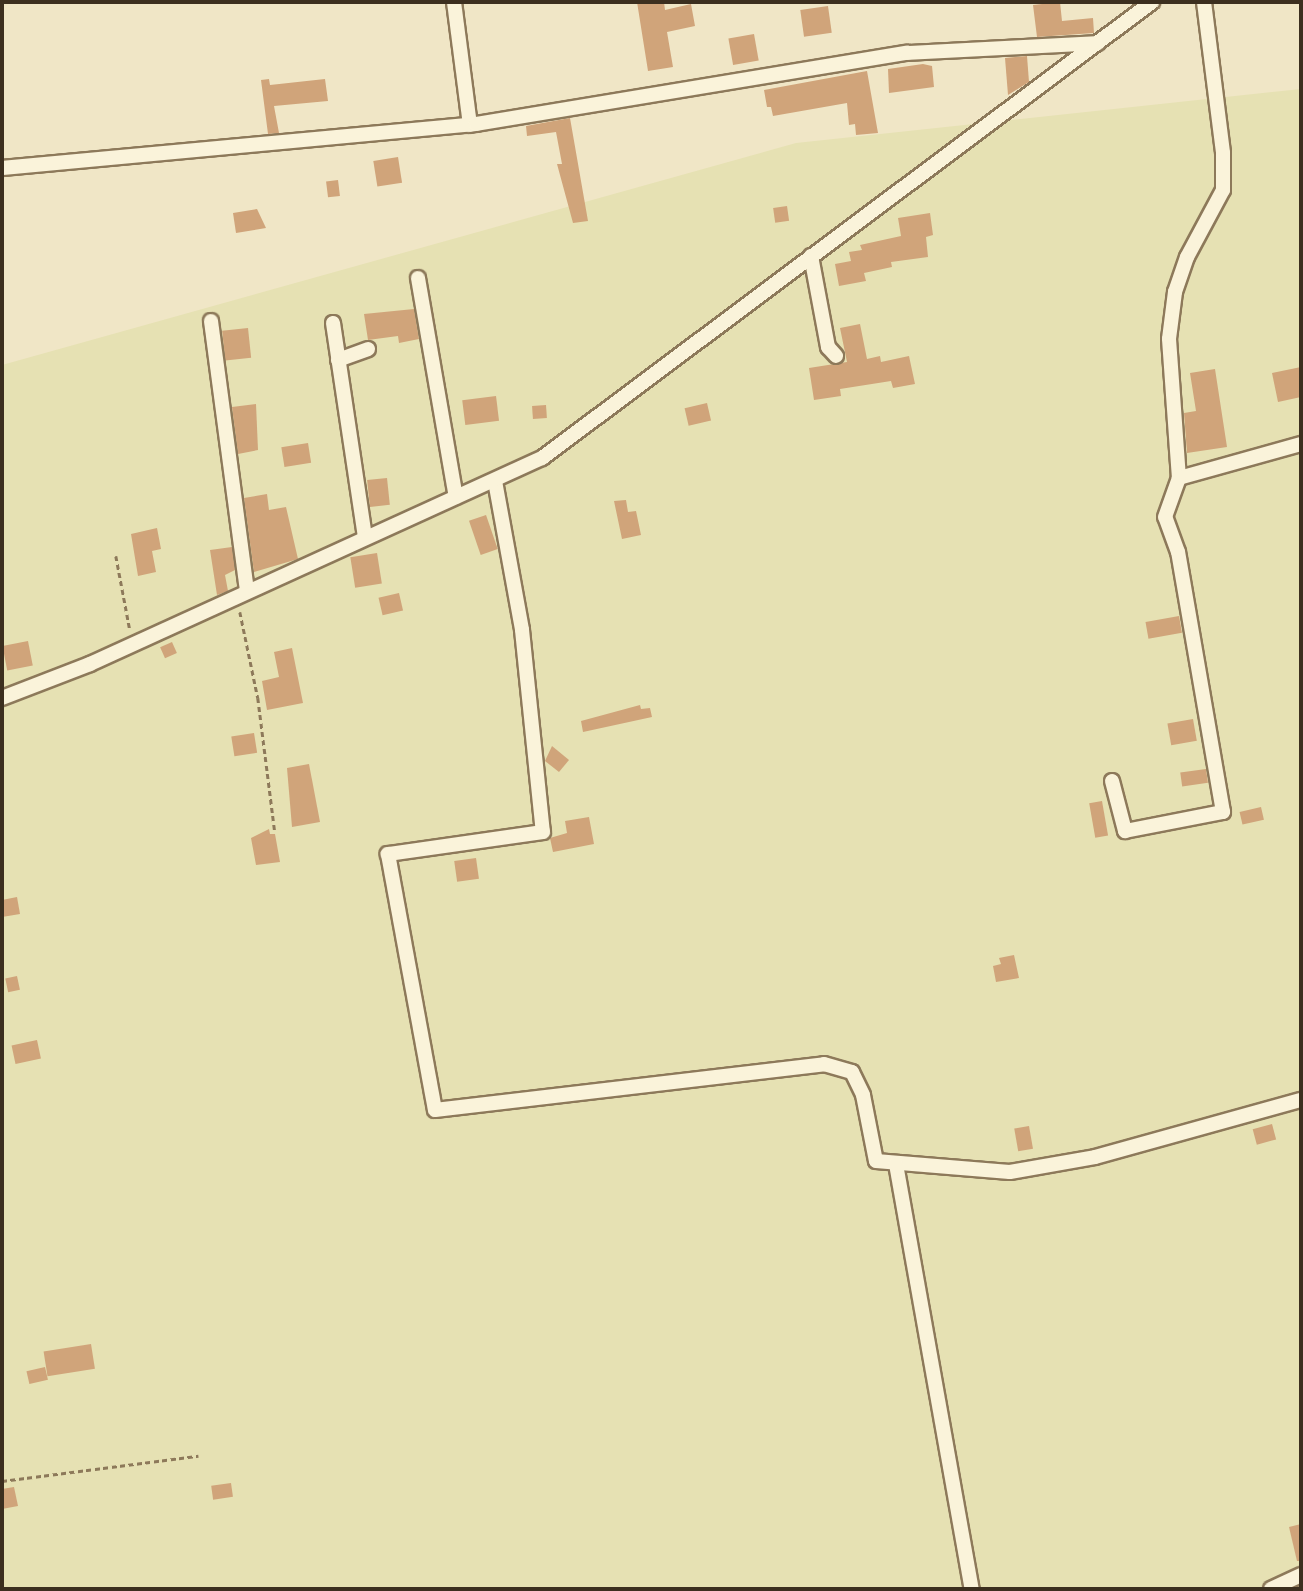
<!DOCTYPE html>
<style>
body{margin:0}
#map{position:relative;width:1303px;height:1591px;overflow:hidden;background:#f0e6c6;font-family:Georgia,serif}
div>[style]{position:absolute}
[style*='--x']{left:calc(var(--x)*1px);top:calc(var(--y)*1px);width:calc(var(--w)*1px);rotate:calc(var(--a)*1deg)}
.farmland>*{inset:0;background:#e6e1b3}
.building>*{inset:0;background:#d0a47a;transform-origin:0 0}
.path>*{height:2.5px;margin-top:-1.25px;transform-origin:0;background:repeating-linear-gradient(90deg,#8d795a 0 5px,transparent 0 8.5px)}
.roads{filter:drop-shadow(2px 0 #8d795a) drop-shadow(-2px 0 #8d795a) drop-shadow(0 2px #8d795a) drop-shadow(0 -2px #8d795a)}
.street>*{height:14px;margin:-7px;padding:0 7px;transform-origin:7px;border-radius:7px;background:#faf3da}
span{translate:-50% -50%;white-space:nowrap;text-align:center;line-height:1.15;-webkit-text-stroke:5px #f7f0d6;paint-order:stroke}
.frame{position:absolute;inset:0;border:4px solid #3c2f1f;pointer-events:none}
</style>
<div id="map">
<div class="farmland">
<i style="clip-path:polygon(1301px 89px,1301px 1589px,2px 1589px,2px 365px,796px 143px)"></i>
</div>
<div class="building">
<i style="clip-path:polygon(637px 2px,664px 2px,665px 10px,691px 4px,695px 26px,667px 32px,673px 67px,648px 71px)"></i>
<i style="clip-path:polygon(1060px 2px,1062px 21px,1093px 18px,1094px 33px,1037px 37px,1033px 5px)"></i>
<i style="left:828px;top:6px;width:27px;height:28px;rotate:82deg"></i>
<i style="left:754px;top:34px;width:27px;height:26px;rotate:80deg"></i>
<i style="clip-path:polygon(1027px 56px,1029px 82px,1008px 95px,1005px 58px)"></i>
<i style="clip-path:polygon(923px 64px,932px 66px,934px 87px,889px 93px,888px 69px)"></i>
<i style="clip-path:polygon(867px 71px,878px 133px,856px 135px,855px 124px,849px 125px,847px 103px,773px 116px,771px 107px,767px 107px,764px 90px)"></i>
<i style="clip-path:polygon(269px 79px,270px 85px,325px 79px,328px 101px,274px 106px,279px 133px,268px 134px,261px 80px)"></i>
<i style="clip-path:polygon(570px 118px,588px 221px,573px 223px,557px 164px,562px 164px,556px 132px,527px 136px,526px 126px)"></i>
<i style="left:398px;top:157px;width:26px;height:25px;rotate:81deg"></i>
<i style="left:338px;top:180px;width:16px;height:12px;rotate:83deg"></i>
<i style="left:787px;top:206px;width:15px;height:14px;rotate:82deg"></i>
<i style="clip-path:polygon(257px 209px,266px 228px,236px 233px,233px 213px)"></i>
<i style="clip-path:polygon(930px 213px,933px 235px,926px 237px,928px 257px,891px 262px,892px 267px,864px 273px,866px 281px,839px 286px,835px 264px,851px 261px,849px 252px,862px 250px,860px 245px,901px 236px,898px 218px)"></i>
<i style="clip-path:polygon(414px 309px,419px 339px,399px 343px,398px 336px,368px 340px,364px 314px)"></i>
<i style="clip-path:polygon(860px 324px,867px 359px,880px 356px,881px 362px,909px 356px,915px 384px,893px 388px,891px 381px,840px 389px,841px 396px,814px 400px,809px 368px,847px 362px,840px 328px)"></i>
<i style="left:248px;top:328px;width:30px;height:26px;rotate:84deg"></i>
<i style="clip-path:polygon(1301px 367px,1301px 397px,1278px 402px,1272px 373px)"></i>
<i style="clip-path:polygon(1215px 369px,1227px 447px,1187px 453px,1184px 413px,1196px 411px,1190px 373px)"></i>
<i style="left:496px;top:396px;width:25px;height:34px;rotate:83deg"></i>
<i style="left:707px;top:403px;width:18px;height:23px;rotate:77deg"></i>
<i style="clip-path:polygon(256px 404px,258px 450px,238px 454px,232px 407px)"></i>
<i style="left:546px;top:405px;width:13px;height:14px;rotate:86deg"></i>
<i style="left:308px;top:443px;width:20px;height:27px;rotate:81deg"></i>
<i style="left:387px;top:478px;width:27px;height:20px;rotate:84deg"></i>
<i style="clip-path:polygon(267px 494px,269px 510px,286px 507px,298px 559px,254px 572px,244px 498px)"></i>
<i style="clip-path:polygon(626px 500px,628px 512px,636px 511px,641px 535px,622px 539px,614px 501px)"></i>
<i style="left:486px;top:515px;width:36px;height:18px;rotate:71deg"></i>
<i style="clip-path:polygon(157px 528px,161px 549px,152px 551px,156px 572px,138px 576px,131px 534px)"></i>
<i style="clip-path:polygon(232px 547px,235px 570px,225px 575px,228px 591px,217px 595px,210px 550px)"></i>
<i style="left:377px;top:553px;width:31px;height:27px;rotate:81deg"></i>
<i style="left:399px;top:593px;width:18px;height:21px;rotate:77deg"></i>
<i style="left:1179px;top:616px;width:17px;height:34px;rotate:80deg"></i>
<i style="left:28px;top:641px;width:25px;height:26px;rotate:79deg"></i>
<i style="left:172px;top:642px;width:12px;height:13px;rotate:66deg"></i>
<i style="clip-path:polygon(292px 648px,303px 703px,267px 710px,262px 681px,279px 677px,274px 652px)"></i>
<i style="clip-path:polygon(640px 705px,641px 709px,650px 708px,652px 717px,583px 732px,581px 721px)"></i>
<i style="left:1193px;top:719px;width:22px;height:26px;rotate:80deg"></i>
<i style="left:254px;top:733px;width:20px;height:23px;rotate:81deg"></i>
<i style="clip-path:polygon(552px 746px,569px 760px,559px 772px,545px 761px)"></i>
<i style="clip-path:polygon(309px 764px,320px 822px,292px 827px,287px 768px)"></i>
<i style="left:1206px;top:769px;width:14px;height:26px;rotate:82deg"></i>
<i style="left:1102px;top:801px;width:35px;height:13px;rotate:80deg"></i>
<i style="left:1261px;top:807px;width:13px;height:22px;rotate:77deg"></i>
<i style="clip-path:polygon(589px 817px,594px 844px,553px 852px,550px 838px,567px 833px,565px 821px)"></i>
<i style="clip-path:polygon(269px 829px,270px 834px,275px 834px,280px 862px,256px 865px,251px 838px)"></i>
<i style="left:476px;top:858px;width:21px;height:22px;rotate:82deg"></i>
<i style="clip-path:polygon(17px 897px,20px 914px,2px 917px,2px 900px)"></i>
<i style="clip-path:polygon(1014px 955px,1019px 978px,996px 982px,993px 966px,1001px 964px,999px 958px)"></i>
<i style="left:17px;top:976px;width:14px;height:12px;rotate:78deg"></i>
<i style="left:37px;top:1040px;width:19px;height:26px;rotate:78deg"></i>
<i style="left:1272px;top:1124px;width:16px;height:20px;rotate:75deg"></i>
<i style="left:1029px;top:1126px;width:23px;height:15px;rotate:80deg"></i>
<i style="left:91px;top:1344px;width:25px;height:48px;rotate:81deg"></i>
<i style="left:45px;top:1367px;width:13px;height:19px;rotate:77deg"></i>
<i style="left:231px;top:1483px;width:14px;height:20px;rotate:82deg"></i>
<i style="clip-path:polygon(14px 1487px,18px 1506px,2px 1509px,2px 1489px)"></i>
<i style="clip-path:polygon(1301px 1524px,1301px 1561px,1297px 1561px,1289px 1527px)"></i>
</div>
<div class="path">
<i style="--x:116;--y:556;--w:75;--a:79.3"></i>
<i style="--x:240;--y:612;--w:88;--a:78.2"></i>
<i style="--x:258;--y:698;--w:135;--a:82.8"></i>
<i style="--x:2;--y:1481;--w:198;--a:-7.3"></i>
</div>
<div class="roads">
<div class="street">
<i style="--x:454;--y:2;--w:124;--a:82.6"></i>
<i style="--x:1204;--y:2;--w:152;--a:82.8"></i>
<i style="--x:1223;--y:153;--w:37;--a:90"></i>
<i style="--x:1223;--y:190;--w:76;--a:118.2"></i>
<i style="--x:1187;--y:257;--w:37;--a:109"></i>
<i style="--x:1175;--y:292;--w:47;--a:97.3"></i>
<i style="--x:1169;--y:339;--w:139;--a:85.9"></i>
<i style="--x:1179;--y:478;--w:127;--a:-15.6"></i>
<i style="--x:2;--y:168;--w:476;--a:-5.3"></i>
<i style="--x:476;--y:124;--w:437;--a:-9.4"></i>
<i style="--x:907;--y:53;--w:191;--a:-3"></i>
<i style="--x:811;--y:256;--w:93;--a:79.4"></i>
<i style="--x:828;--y:347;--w:12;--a:48"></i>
<i style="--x:418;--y:278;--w:222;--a:80.2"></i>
<i style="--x:211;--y:321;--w:271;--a:82.4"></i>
<i style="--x:333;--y:323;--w:217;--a:81.5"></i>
<i style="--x:338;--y:360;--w:32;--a:-20"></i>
<i style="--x:495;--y:481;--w:151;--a:79.7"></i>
<i style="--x:522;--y:630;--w:203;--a:84.1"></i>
<i style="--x:543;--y:832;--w:157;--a:171.9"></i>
<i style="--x:388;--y:854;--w:260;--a:79.6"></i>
<i style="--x:435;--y:1110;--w:392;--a:-6.7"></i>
<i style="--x:824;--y:1064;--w:29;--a:16"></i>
<i style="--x:852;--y:1072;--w:25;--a:64"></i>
<i style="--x:863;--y:1095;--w:67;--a:78.9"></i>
<i style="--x:876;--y:1161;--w:134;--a:4.7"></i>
<i style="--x:1010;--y:1172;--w:86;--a:-10"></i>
<i style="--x:1095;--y:1157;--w:214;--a:-15.5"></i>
<i style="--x:2;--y:698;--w:94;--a:-21.1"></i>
<i style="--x:90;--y:664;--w:497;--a:-24.5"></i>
<i style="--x:542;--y:458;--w:762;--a:-36.78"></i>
<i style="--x:1112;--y:781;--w:52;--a:75.4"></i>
<i style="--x:1125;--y:831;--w:100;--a:-11"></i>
<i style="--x:1223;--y:812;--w:264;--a:-99.8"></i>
<i style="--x:1178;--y:552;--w:37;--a:-110"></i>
<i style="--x:1165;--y:517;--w:41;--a:-70.3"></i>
<i style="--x:896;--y:1164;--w:432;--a:79.9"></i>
<i style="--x:1271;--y:1589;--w:33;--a:-25"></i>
</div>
</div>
<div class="frame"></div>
</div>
